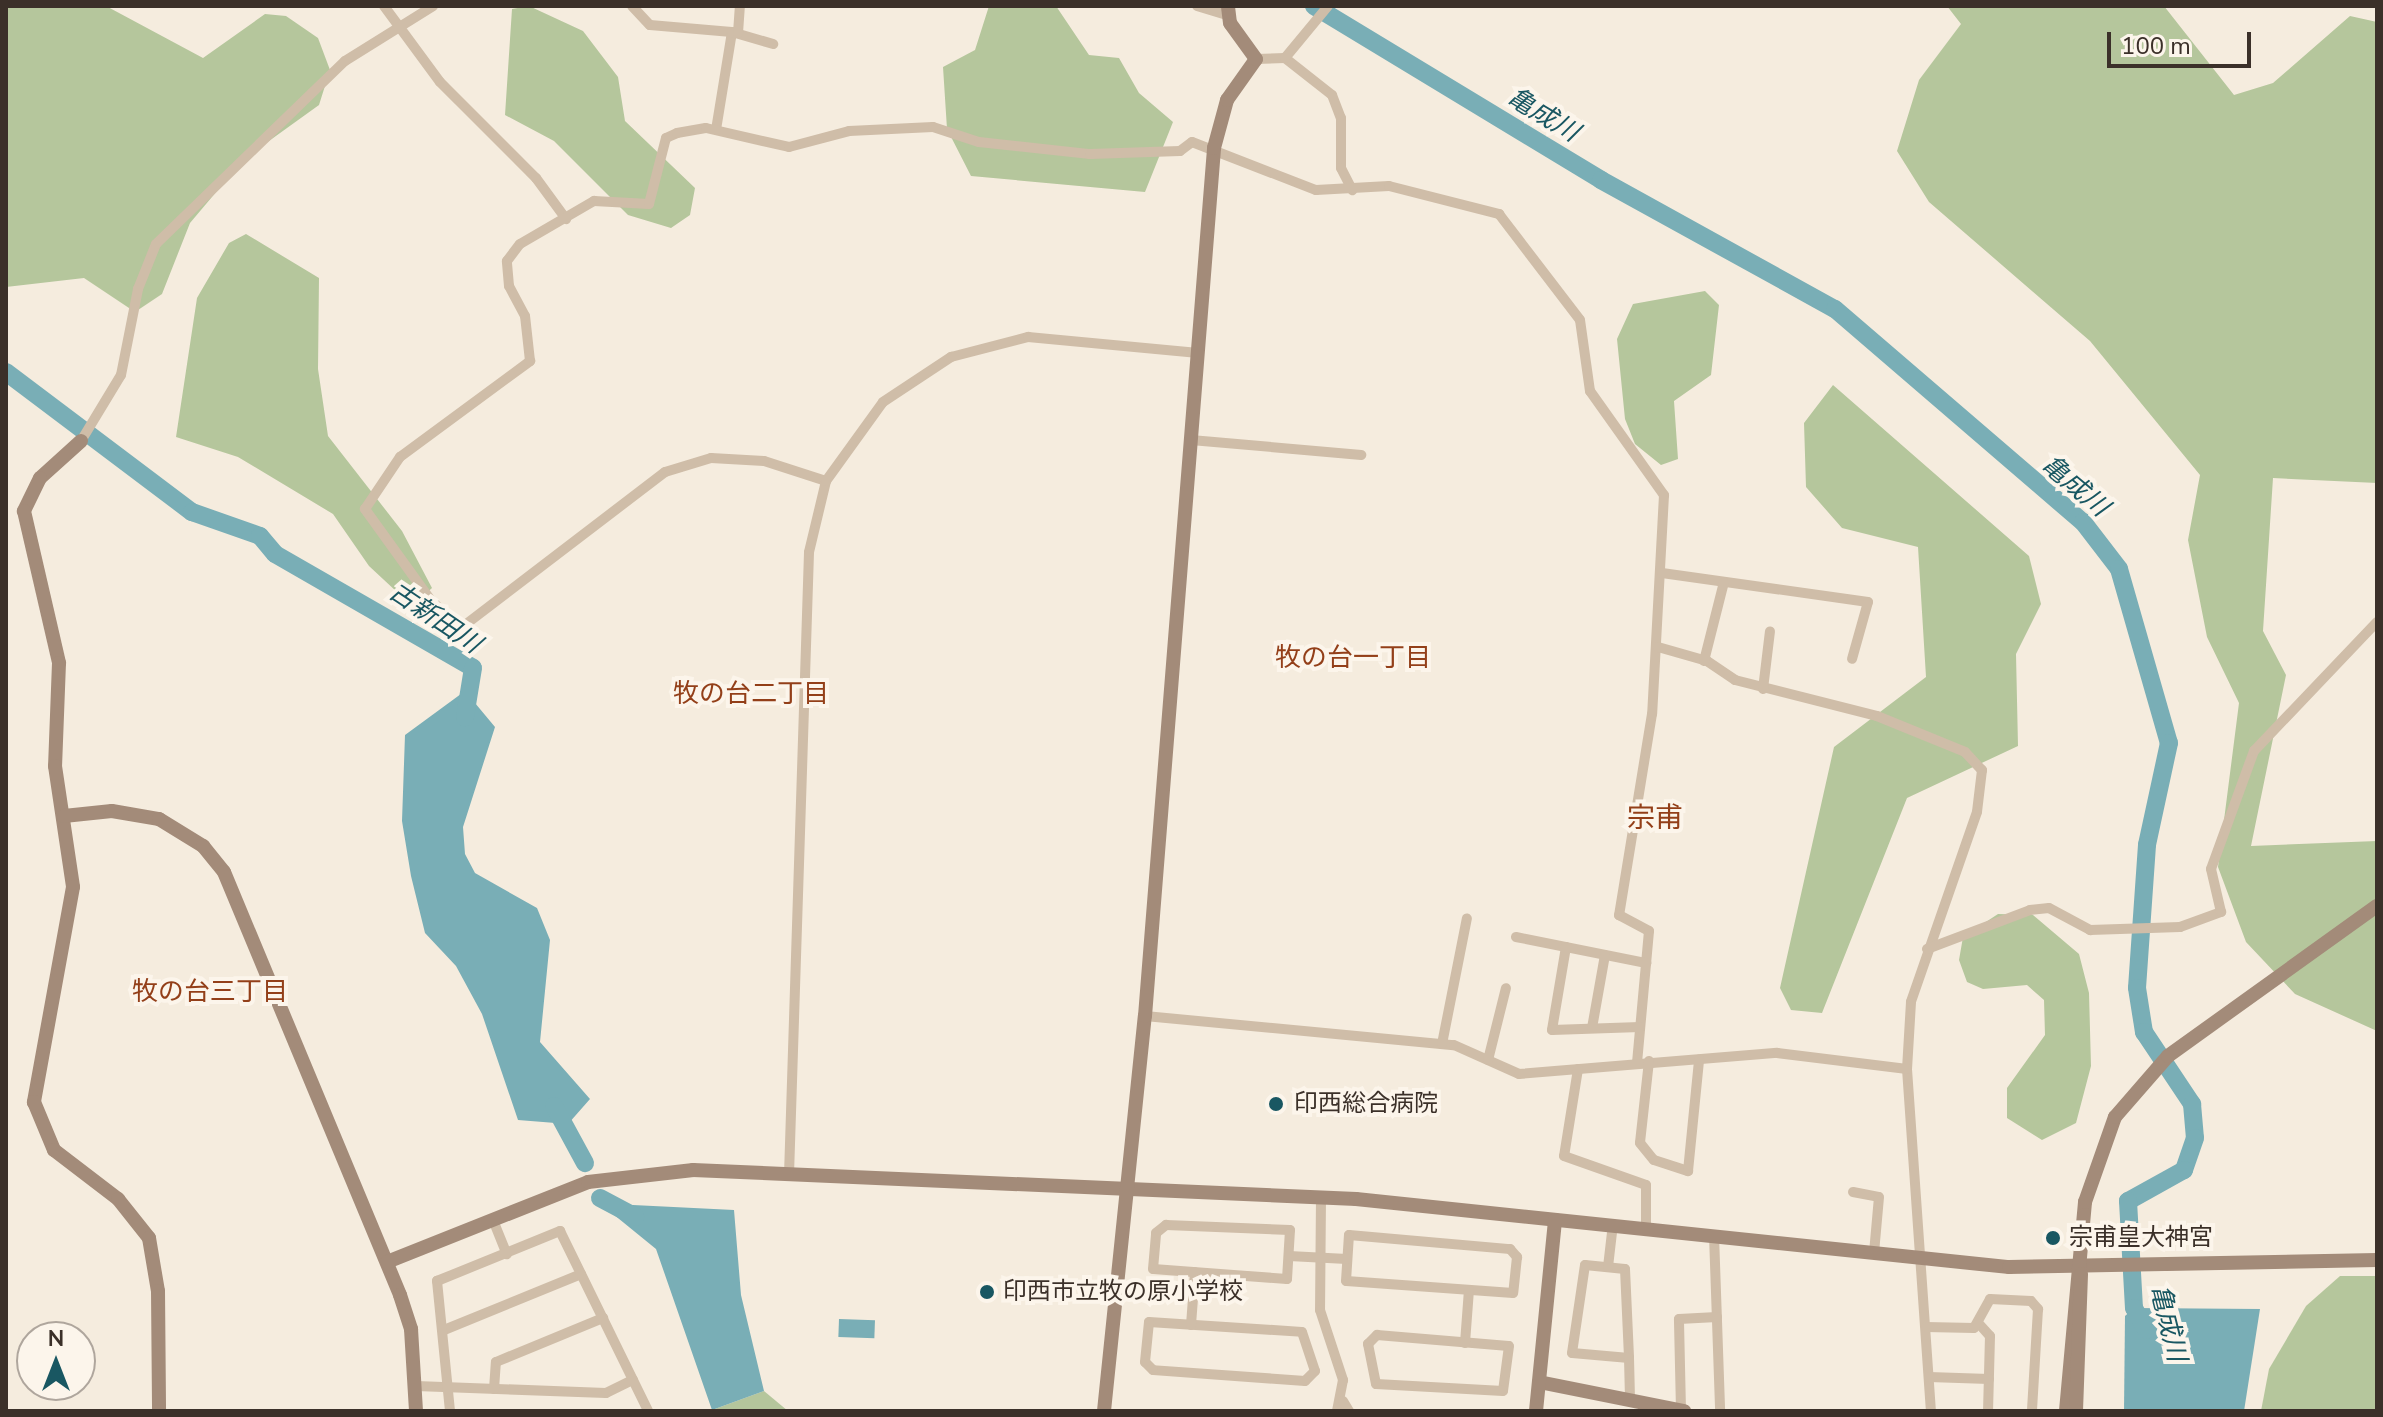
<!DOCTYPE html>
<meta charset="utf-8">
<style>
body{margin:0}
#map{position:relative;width:2383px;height:1417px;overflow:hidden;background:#f5ecde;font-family:"Nunito Sans","Noto Sans JP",sans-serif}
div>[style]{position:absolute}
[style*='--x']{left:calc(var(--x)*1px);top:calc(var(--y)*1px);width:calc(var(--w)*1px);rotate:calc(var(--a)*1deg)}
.green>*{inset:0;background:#b5c69c}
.water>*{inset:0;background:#79aeb6;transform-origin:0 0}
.river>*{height:18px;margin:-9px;padding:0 9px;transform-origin:9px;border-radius:9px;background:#79aeb6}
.street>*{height:10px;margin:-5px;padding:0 5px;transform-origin:5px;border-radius:5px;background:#cfbda8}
.secondary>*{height:14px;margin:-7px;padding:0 7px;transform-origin:7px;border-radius:7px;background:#a38b79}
.dots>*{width:22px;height:22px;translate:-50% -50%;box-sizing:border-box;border:4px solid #fcf5eb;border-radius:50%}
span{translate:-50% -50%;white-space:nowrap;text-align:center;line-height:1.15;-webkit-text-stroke:8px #fcf5eb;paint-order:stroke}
.poi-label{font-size:24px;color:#3b3029}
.left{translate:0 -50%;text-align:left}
.water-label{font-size:26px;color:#195762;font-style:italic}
.neighbourhood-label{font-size:26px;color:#933f19}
.quarter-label{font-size:28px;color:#933f19}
.frame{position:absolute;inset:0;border:8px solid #3b3029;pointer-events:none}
.north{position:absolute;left:16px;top:1321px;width:80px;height:80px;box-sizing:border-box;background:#fcf5eb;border:2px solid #afa69d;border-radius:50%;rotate:0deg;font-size:22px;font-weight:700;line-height:32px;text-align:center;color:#3b3029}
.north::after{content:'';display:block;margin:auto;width:28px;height:36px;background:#195762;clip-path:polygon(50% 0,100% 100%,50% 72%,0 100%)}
.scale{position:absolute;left:2107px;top:32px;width:144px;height:36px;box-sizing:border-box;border:4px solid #3b3029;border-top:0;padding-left:10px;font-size:24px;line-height:28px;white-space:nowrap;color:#3b3029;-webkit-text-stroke:6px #fcf5eb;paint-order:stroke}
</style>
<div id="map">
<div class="green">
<i style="clip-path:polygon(6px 6px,106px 6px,203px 58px,265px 14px,286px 16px,318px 38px,330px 70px,319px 105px,244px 159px,190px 223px,162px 294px,135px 312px,84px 278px,6px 287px)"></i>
<i style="clip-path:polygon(529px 6px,583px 31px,618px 77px,625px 121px,695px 188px,690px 215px,671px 228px,628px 215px,554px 141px,505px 115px,512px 9px)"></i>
<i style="clip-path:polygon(989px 6px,1056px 6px,1089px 55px,1119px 58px,1139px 93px,1173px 122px,1145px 192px,971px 176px,947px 129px,943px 67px,975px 50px)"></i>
<i style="clip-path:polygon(1947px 6px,2164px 6px,2234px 95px,2273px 83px,2350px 16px,2377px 22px,2377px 483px,2273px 478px,2263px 631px,2286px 675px,2251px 846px,2377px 841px,2377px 1031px,2295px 994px,2246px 942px,2218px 867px,2239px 703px,2207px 637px,2188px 540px,2200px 475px,2090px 341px,1929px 202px,1897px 151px,1919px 80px,1961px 24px)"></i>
<i style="clip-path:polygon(246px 234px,319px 278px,318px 369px,328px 436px,402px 531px,432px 588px,412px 606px,369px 566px,333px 514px,238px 457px,176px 437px,197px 298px,229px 243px)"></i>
<i style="clip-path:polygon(1705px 291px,1719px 305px,1711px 375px,1674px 401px,1678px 459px,1661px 465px,1635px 444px,1625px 419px,1617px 339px,1633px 304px)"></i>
<i style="clip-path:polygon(1833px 385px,2029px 556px,2041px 604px,2016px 654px,2018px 746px,1907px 798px,1822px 1013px,1791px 1010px,1780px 988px,1834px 747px,1926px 677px,1918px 547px,1842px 528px,1806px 487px,1804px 423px)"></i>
<i style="clip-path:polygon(1998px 914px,2033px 915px,2079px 954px,2089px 993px,2091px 1066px,2076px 1123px,2042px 1140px,2007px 1118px,2007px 1088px,2045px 1035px,2044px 1000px,2027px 985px,1983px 989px,1967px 982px,1959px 960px,1963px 937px)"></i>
<i style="clip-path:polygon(2340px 1276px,2377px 1276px,2377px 1411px,2261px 1411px,2269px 1369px,2306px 1306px)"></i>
<i style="clip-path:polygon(764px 1391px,788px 1411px,712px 1410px)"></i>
</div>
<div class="water">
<i style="clip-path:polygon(465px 691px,495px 727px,463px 827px,465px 854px,475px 873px,537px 908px,550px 940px,540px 1042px,590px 1099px,568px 1124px,518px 1120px,482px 1014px,456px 966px,425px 933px,411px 876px,402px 821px,405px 735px)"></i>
<i style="clip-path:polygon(633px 1205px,734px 1210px,741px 1295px,764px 1391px,712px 1410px,656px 1249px,613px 1214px)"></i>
<i style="clip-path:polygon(2134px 1308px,2260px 1309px,2244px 1411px,2124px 1411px,2125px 1316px)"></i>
<i style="left:839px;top:1319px;width:36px;height:18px;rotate:2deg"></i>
</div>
<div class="river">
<i style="--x:1314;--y:6;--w:336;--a:31.2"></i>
<i style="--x:1601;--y:180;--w:267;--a:28.9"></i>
<i style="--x:1835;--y:309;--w:327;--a:40.7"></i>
<i style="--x:2083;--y:522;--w:59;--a:52.5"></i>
<i style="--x:2119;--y:569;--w:181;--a:74"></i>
<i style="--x:2169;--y:743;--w:104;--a:102.2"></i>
<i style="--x:2147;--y:845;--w:143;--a:94"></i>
<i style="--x:2137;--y:988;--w:45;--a:81"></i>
<i style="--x:2144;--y:1032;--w:87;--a:56.3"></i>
<i style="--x:2192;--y:1104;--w:34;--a:85"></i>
<i style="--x:2195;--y:1138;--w:34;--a:109"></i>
<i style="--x:2184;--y:1170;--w:64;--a:151"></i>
<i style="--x:2128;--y:1201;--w:107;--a:86.8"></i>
<i style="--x:2134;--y:1308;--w:25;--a:61"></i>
<i style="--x:6;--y:372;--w:233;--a:37"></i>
<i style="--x:192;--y:512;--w:72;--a:19.4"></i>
<i style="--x:260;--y:536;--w:23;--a:50"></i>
<i style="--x:275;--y:554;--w:228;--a:29.9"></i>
<i style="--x:473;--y:668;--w:50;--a:99.3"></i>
<i style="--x:554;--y:1106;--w:65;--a:61.5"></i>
<i style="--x:600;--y:1198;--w:40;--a:28"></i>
</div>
<div class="street">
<i style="--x:384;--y:6;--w:94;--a:53.6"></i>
<i style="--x:440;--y:82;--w:136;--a:45"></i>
<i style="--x:536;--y:178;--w:51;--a:53.8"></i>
<i style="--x:632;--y:6;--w:26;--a:47"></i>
<i style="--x:650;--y:25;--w:82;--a:4.9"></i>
<i style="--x:732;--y:32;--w:99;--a:99.3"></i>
<i style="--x:1197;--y:6;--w:31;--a:17"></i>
<i style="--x:732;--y:32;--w:43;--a:16.3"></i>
<i style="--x:738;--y:33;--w:27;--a:-86"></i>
<i style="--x:1285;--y:58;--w:60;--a:38.2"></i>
<i style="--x:1332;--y:95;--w:25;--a:69"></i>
<i style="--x:1341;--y:118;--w:50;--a:90"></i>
<i style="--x:1341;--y:168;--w:25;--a:63"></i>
<i style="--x:1256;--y:59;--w:29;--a:-2"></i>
<i style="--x:1285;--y:58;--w:67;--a:-50.4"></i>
<i style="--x:1191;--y:440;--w:171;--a:5"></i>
<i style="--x:81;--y:441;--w:77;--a:-58.8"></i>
<i style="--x:121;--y:375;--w:88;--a:-78.8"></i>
<i style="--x:138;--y:289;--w:48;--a:-68.2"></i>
<i style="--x:156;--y:244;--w:263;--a:-44.1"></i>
<i style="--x:345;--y:61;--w:104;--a:-32"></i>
<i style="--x:826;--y:481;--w:65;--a:-162.1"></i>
<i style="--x:764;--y:461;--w:53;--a:-176.8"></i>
<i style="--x:711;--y:458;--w:48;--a:163.1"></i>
<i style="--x:665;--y:472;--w:255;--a:142.6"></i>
<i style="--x:462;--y:627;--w:39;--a:-140"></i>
<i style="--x:432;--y:602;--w:115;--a:-125.8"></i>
<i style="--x:365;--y:509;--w:63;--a:-56.1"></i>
<i style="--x:400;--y:457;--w:162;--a:-36.4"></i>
<i style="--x:530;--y:361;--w:45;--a:-96.3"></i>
<i style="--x:525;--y:316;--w:34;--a:-118"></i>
<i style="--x:509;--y:286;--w:25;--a:-95"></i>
<i style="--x:507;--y:261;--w:21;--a:-53"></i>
<i style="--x:520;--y:244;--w:86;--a:-30.2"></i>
<i style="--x:594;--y:201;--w:55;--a:3.1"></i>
<i style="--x:649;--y:204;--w:68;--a:-75.6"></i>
<i style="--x:666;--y:138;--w:12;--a:-24"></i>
<i style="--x:677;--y:133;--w:29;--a:-10"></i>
<i style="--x:706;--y:128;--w:85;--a:12.9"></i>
<i style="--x:789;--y:147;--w:62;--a:-14.9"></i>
<i style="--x:849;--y:131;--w:84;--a:-2.7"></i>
<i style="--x:933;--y:127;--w:48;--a:18.1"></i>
<i style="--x:979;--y:142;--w:112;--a:6.2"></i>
<i style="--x:1090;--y:154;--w:90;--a:-1.9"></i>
<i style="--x:1180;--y:151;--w:15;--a:-37"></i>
<i style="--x:1192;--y:142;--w:133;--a:21.2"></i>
<i style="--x:1316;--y:190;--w:73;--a:-3.1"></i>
<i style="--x:1389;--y:186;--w:114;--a:14.3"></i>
<i style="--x:1499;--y:214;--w:133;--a:52.6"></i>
<i style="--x:1580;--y:320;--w:72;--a:82"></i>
<i style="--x:1590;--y:391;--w:128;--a:54.6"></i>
<i style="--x:1664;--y:495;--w:219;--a:93.1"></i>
<i style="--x:1652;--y:714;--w:204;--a:99.3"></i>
<i style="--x:1619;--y:915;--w:34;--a:28"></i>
<i style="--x:1649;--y:931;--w:132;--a:95.2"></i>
<i style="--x:1662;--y:573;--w:208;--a:8"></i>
<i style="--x:1868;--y:602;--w:59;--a:105.7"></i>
<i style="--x:1658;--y:647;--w:51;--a:15.9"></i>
<i style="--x:1707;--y:661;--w:34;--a:34"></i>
<i style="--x:1735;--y:680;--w:146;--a:14.2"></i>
<i style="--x:1877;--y:716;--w:95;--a:22.2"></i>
<i style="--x:1965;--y:752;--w:25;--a:47"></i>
<i style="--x:1982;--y:770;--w:42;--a:96.8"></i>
<i style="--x:1977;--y:812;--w:201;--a:109.2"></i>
<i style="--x:1911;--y:1002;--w:67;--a:93.4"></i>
<i style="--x:1907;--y:1069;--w:343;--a:86"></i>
<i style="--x:1704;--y:661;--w:81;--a:-75.8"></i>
<i style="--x:1763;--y:689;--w:58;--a:-83.1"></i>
<i style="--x:1516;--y:937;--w:133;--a:11.3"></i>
<i style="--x:1566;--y:947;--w:84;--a:99.6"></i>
<i style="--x:1552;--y:1030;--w:88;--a:-2"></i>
<i style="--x:1927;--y:949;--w:110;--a:-20.7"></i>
<i style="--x:2030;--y:910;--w:19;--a:-6"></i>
<i style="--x:2049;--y:908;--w:47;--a:28.2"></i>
<i style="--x:2090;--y:930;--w:90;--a:-1.9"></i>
<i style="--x:2180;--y:927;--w:44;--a:-20.1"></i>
<i style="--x:2221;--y:912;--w:44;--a:-103.1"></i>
<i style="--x:2211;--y:869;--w:126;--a:-70"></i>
<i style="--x:2254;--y:751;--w:178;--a:-46.4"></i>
<i style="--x:1145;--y:1016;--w:310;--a:5.4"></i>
<i style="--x:1454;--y:1045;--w:71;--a:24"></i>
<i style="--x:1519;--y:1074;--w:259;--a:-4.7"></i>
<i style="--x:1777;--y:1053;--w:131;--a:7"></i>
<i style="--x:1592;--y:1028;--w:74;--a:-79.9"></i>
<i style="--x:1442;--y:1044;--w:128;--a:-78.8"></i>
<i style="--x:1488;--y:1060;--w:74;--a:-76"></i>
<i style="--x:1649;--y:1061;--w:82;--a:96.3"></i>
<i style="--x:1640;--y:1143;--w:22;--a:51"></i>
<i style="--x:1654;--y:1160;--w:36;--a:18"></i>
<i style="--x:1688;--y:1171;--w:112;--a:-84.3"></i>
<i style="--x:1578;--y:1069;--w:88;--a:99.1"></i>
<i style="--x:1564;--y:1156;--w:87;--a:19.5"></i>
<i style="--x:1646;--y:1185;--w:42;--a:90"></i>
<i style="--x:789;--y:1175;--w:623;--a:-88.16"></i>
<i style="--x:809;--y:552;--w:73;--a:-76.5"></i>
<i style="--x:826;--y:481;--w:97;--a:-54.2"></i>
<i style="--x:883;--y:402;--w:82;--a:-33.5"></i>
<i style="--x:951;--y:357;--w:80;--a:-14.6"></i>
<i style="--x:1028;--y:337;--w:171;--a:5.4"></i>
<i style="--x:1853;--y:1192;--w:26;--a:11"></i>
<i style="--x:1879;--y:1197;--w:56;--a:95.1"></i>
<i style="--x:1321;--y:1198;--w:112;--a:90.5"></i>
<i style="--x:1320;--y:1310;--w:74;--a:71.8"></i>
<i style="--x:1343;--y:1380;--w:32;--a:101"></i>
<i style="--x:493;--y:1220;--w:37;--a:68"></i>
<i style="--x:1166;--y:1225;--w:124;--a:2.3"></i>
<i style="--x:1290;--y:1230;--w:49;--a:93.5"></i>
<i style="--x:1287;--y:1279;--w:134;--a:-175.7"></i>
<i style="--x:1153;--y:1269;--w:36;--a:-85"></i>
<i style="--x:1156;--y:1233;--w:13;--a:-39"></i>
<i style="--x:1349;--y:1235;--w:162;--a:5"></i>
<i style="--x:1510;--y:1249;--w:11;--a:49"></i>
<i style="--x:1517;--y:1257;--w:36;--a:96"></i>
<i style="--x:1513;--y:1293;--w:167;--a:-175.9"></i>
<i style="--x:1346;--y:1281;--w:46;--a:-86.3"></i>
<i style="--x:1714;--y:1235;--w:176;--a:88"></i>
<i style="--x:1289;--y:1256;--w:58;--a:3"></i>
<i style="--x:1585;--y:1265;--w:40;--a:5.7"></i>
<i style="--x:1625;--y:1269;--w:89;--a:87.4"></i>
<i style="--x:1629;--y:1358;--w:57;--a:-175"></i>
<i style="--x:1572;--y:1353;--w:89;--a:-81.6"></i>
<i style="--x:1608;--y:1267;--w:43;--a:-83.4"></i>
<i style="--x:1149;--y:1322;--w:153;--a:3.7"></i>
<i style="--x:1302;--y:1332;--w:41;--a:71.6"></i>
<i style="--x:1315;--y:1371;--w:14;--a:135"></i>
<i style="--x:1305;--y:1381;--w:152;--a:-175.9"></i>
<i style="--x:1153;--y:1370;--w:11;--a:-135"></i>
<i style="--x:1145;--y:1362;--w:40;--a:-84.3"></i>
<i style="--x:1191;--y:1325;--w:53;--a:-85.7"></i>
<i style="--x:1980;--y:1325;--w:15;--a:48"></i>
<i style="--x:1990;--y:1336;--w:75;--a:91.5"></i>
<i style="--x:1926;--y:1327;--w:48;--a:1.2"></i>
<i style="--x:1974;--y:1328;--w:33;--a:-61"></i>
<i style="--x:1990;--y:1299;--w:41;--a:2.8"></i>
<i style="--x:2031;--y:1301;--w:11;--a:49"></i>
<i style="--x:2038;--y:1309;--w:102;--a:93.4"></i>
<i style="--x:444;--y:1330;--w:148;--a:-22.2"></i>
<i style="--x:1377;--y:1335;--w:132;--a:4.8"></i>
<i style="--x:1509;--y:1346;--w:45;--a:97.6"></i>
<i style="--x:1503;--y:1391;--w:127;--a:-176.8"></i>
<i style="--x:1376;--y:1384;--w:41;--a:-101.3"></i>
<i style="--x:1368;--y:1344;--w:13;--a:-45"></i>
<i style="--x:1465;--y:1343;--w:53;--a:-85.7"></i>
<i style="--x:1629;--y:1358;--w:40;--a:88.6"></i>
<i style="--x:1929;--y:1377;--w:60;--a:1.9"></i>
<i style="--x:416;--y:1386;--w:190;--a:2.1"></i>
<i style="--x:606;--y:1393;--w:30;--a:-26"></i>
<i style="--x:494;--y:1389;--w:27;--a:-86"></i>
<i style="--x:496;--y:1362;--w:116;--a:-22.4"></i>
<i style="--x:1343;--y:1401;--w:12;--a:59"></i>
<i style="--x:1681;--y:1410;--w:91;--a:-91.3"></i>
<i style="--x:1679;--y:1319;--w:38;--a:-3"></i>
<i style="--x:450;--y:1411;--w:131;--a:-95.7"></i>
<i style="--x:437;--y:1281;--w:133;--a:-22.1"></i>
<i style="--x:560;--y:1231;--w:200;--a:63.9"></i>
</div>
<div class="secondary">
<i style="--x:81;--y:441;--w:55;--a:137.9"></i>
<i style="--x:40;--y:478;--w:37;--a:116"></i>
<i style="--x:24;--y:511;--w:156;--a:77"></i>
<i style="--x:59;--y:663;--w:103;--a:92.2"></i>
<i style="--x:55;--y:766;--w:122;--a:81.5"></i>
<i style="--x:73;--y:887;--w:219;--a:100.3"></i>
<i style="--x:34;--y:1102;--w:52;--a:67.4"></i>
<i style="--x:54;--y:1150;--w:81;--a:37.4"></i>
<i style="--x:118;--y:1199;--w:50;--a:51.5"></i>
<i style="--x:149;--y:1238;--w:54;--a:80.4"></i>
<i style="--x:158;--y:1291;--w:120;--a:89.5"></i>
<i style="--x:64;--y:816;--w:48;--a:-5.9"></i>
<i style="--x:112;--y:811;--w:48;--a:9.7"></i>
<i style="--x:159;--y:819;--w:52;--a:31.5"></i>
<i style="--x:203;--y:846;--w:33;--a:51"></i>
<i style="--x:224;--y:872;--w:458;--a:67.4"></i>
<i style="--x:400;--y:1295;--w:36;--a:72"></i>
<i style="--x:411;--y:1329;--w:82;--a:86.5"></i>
<i style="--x:387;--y:1262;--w:216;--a:-21.7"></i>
<i style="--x:588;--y:1182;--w:106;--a:-6.5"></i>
<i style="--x:693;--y:1170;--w:664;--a:2.5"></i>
<i style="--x:1356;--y:1199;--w:657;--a:5.95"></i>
<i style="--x:2009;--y:1267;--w:368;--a:-1.1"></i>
<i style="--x:1539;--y:1382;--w:148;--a:11.3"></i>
<i style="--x:1104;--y:1411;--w:397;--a:-84.1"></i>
<i style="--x:1145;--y:1016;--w:871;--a:-85.45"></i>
<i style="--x:1214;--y:148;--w:50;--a:-74.8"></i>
<i style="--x:1227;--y:100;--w:50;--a:-54.7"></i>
<i style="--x:1256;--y:59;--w:44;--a:-125.8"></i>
<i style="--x:1230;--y:23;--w:17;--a:-97"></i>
<i style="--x:1536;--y:1411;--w:192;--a:-84.3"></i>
<i style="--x:2066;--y:1411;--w:210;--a:-84.8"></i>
<i style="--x:2085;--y:1202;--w:90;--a:-70.6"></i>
<i style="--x:2115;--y:1117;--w:81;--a:-49"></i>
<i style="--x:2168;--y:1056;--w:257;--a:-35.7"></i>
<i style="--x:2076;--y:1411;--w:137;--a:-87.9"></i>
</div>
<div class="dots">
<i style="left:1276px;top:1104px;background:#195762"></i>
<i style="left:2053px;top:1238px;background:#195762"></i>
<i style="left:987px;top:1292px;background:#195762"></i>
</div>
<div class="poi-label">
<span class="left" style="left:1294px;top:1104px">印西総合病院</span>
<span class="left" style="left:2069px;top:1238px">宗甫皇大神宮</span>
<span class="left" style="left:1003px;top:1292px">印西市立牧の原小学校</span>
</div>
<div class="water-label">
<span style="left:1543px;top:115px;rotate:31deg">亀成川</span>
<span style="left:2075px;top:486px;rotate:40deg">亀成川</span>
<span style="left:435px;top:618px;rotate:34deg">古新田川</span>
<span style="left:2168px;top:1323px;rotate:76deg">亀成川</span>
</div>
<div class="neighbourhood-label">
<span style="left:1353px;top:658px">牧の台一丁目</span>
<span style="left:751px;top:694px">牧の台二丁目</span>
<span style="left:210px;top:992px">牧の台三丁目</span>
</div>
<div class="quarter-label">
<span style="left:1655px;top:818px">宗甫</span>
</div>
<div class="frame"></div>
<div class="north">N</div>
<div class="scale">100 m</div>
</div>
